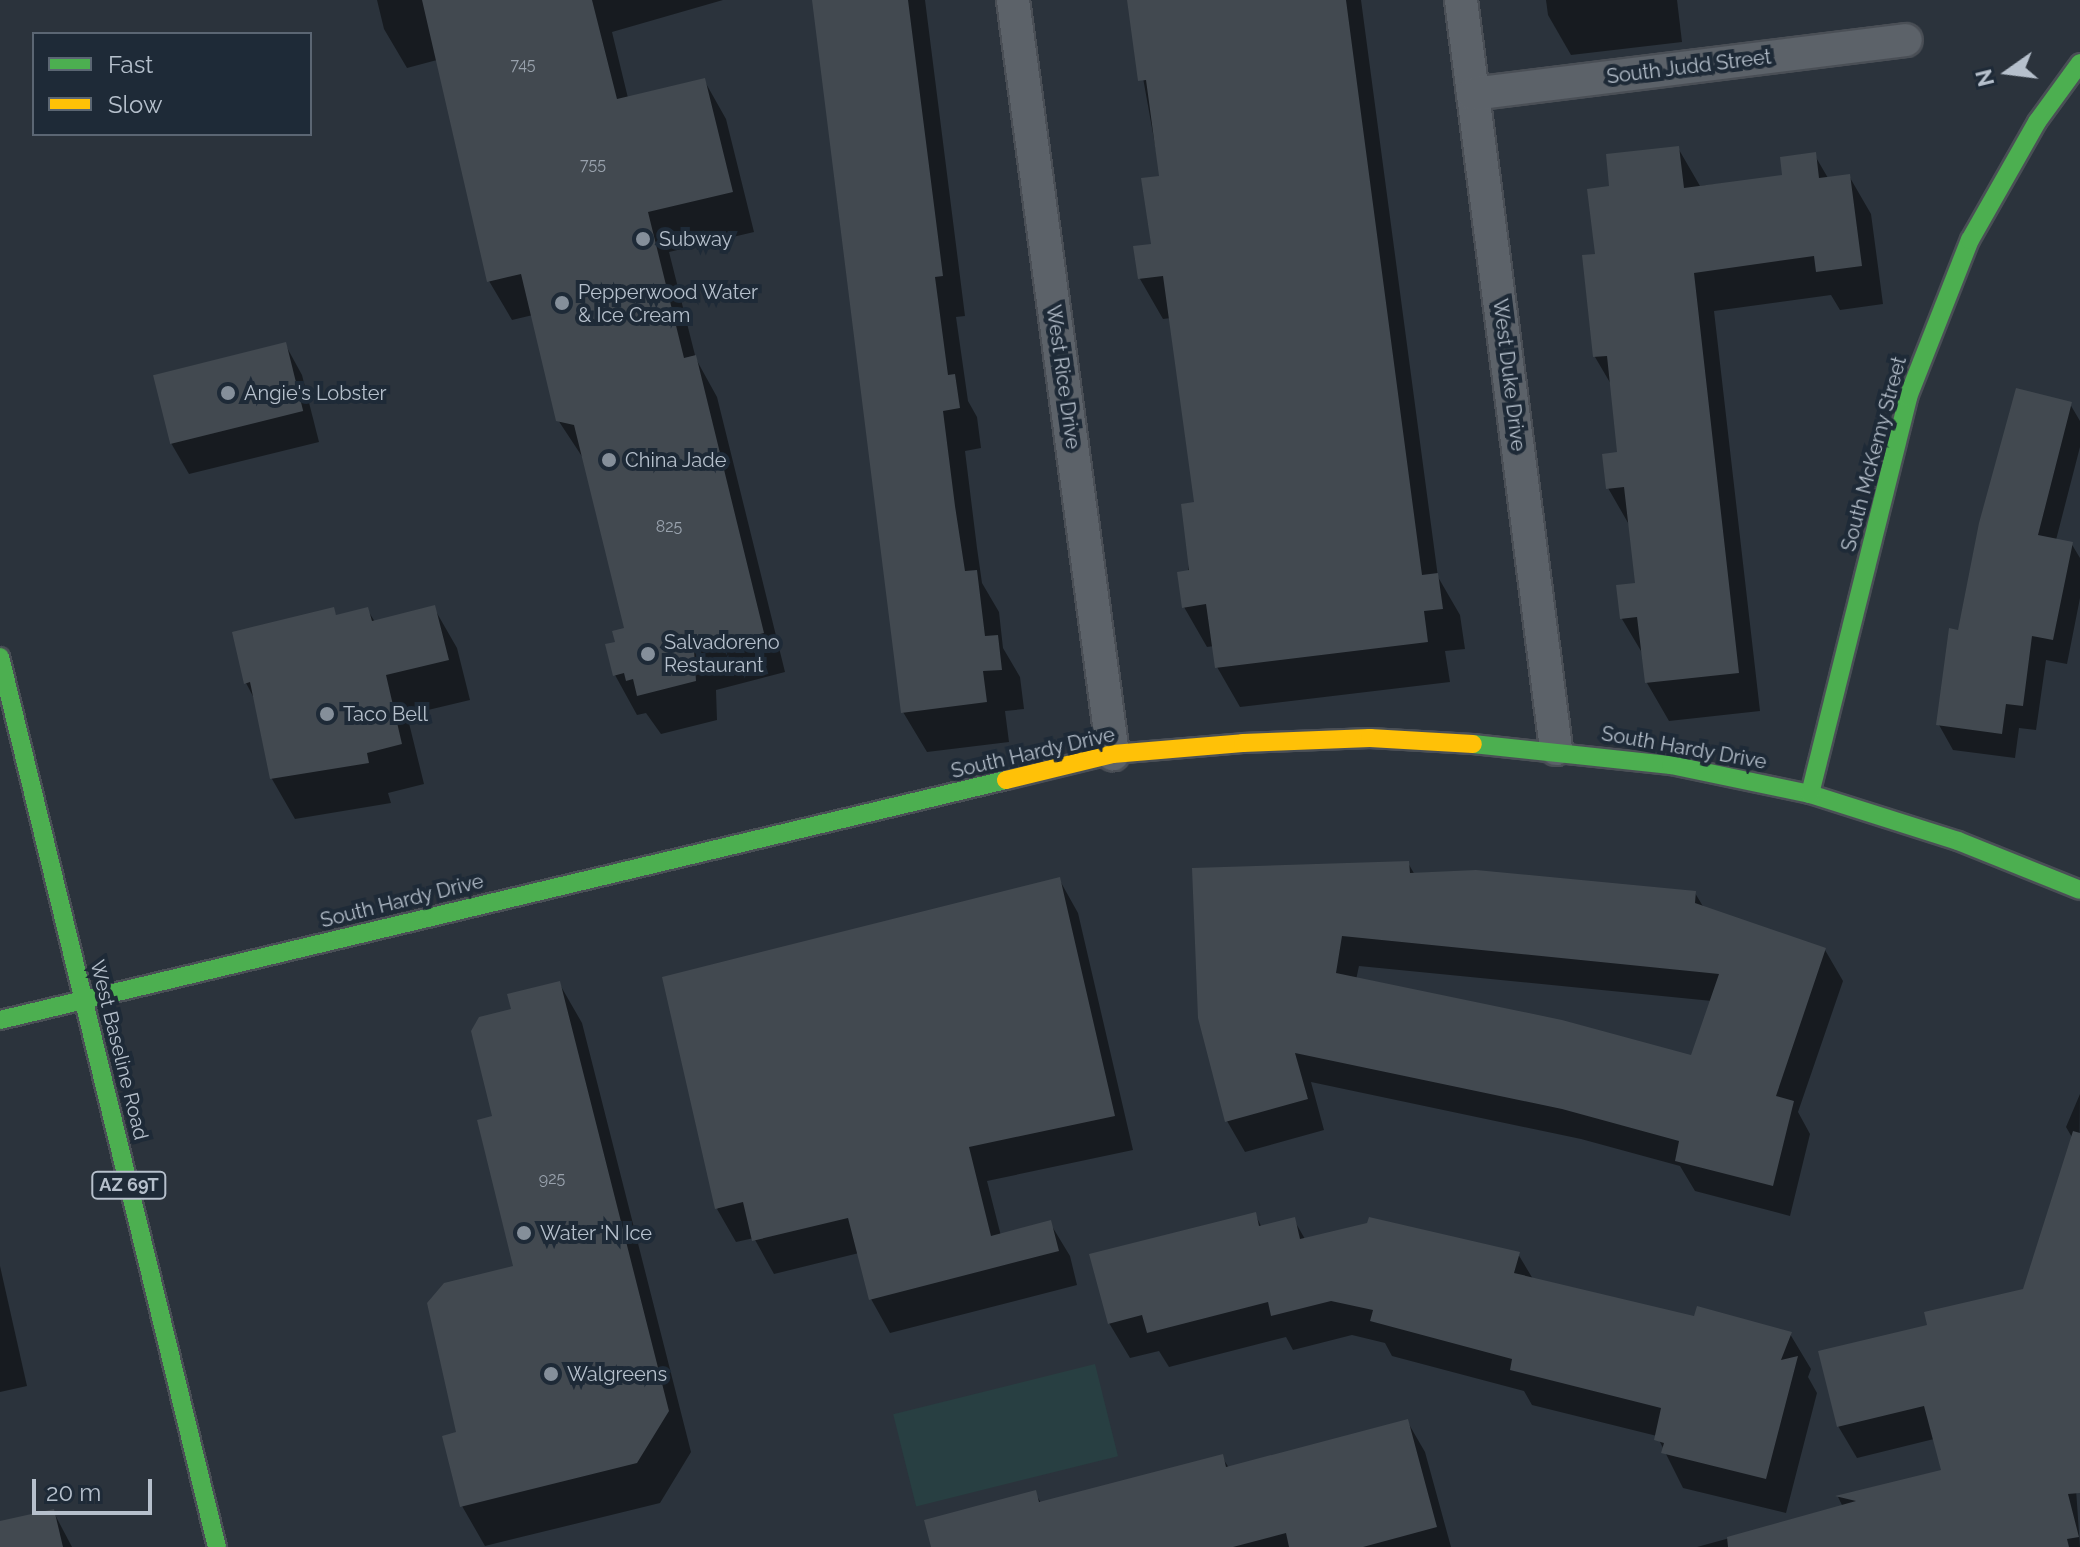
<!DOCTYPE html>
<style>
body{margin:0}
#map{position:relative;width:2080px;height:1547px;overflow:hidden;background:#2b333c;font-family:Raleway,sans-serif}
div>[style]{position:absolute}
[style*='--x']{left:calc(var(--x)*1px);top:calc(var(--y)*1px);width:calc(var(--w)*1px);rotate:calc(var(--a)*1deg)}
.green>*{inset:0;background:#283f42;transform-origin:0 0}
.shadow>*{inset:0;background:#0007}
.building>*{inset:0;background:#424950;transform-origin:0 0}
.roads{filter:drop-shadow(2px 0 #4a4f56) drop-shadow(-2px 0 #4a4f56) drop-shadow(0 2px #4a4f56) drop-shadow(0 -2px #4a4f56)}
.street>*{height:32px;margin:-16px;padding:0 16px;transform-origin:16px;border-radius:16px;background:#5c6269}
.fast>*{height:18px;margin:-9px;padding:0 9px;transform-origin:9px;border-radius:9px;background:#4caf50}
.slow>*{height:18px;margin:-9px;padding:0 9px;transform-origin:9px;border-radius:9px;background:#ffc107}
.dots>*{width:22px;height:22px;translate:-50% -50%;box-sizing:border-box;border:4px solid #1e2a37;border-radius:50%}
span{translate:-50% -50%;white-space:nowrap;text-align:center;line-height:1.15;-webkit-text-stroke:8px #1e2a37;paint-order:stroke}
.number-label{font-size:16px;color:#99a2ad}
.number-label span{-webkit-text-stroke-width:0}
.shield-label span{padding:2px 6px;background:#1e2a37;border:2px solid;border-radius:6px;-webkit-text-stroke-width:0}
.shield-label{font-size:18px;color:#b6c0cc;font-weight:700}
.street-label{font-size:20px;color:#b6c0cc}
.poi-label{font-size:20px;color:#b6c0cc}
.left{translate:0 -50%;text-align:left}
.legend{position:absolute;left:32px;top:32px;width:280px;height:104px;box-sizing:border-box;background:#1e2a37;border:2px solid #5b6673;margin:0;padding:10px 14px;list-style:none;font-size:24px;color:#b6c0cc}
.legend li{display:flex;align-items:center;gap:16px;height:40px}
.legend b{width:40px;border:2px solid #5b6673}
.north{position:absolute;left:1968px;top:32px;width:80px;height:80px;-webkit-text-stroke:6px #1e2a37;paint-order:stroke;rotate:256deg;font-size:22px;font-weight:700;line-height:32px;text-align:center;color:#b6c0cc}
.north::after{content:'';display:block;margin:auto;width:28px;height:36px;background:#b6c0cc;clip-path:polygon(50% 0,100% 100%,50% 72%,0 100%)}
.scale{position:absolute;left:32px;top:1479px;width:120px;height:36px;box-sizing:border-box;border:4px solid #b6c0cc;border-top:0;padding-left:10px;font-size:24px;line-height:28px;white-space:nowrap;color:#b6c0cc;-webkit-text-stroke:6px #1e2a37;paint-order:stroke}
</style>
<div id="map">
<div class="green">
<i style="left:1095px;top:1364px;width:95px;height:208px;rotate:76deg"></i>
</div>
<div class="shadow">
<i style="clip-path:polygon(377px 0,723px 0,612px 32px,628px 98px,704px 80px,726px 119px,754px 232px,669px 252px,696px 359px,717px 397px,785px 672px,716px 690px,717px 720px,661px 734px,646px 713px,637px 715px,615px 675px,618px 643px,627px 629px,585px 461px,558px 420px,533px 315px,512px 320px,489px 281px,437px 60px,407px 68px,384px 29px)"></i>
<i style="clip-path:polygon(814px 0,925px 0,965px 316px,956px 317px,968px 401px,977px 417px,981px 448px,965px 451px,977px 548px,982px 583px,999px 612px,1003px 648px,1020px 677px,1024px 709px,1005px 711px,1009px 742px,927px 752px,903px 712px)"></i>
<i style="clip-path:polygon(1129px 0,1361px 0,1438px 577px,1460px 615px,1465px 649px,1445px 651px,1450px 682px,1240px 707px,1217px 667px,1214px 646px,1207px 647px,1184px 607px,1196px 504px,1171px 318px,1163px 319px,1140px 279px,1136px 247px,1153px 245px,1161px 178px)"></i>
<i style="clip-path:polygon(1546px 0,1677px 0,1682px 42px,1571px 55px,1548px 15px)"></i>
<i style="clip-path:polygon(1678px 148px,1700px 186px,1784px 177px,1814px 154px,1828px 178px,1849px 176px,1871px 214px,1883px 304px,1840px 310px,1831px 295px,1714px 311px,1760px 711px,1669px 721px,1647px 683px,1644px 656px,1622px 619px,1637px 585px,1631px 528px,1608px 488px,1619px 454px,1612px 386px,1595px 357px,1597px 255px,1611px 188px)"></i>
<i style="clip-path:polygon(285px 344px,302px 375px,319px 442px,189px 474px,171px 443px)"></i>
<i style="clip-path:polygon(2070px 404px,2080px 421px,2080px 447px,2056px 540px,2071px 543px,2080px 558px,2080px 598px,2067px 664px,2046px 660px,2036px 730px,2019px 728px,2015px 758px,1953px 750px,1939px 725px,1959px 632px)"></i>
<i style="clip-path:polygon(434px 608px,457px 648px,470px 700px,407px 715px,424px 784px,388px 793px,391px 803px,295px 819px,272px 779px,256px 702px,246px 683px,333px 610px,337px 617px,367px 609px,375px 622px)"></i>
<i style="clip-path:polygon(evenodd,1408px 863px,1415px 875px,1695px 893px,1704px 908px,1825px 950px,1843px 981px,1798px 1112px,1810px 1134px,1790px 1216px,1695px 1191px,1680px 1166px,1581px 1139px,1311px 1082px,1324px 1130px,1245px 1152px,1227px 1121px,1200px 1017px,1408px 863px,1359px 966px,1712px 1001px,1693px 1057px,1356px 980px,1359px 966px)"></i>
<i style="clip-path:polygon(1059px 879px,1078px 913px,1133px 1150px,987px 1181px,1001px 1236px,1050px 1223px,1070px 1256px,1077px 1285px,890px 1333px,871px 1299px,859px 1253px,774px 1274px,754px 1238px,736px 1242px,717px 1209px)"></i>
<i style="clip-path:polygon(559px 983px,582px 1023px,691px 1452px,660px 1503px,485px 1546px,462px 1506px,458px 1434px,515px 1268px,495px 1117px)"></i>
<i style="clip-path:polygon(2080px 1094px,2076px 1489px,2080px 1547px,1697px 1547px,1843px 1507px,1838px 1497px,1943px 1472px,1934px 1439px,1857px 1458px,1838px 1426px,1930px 1327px,2025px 1290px,2073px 1139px,2066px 1127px)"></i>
<i style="clip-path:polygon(1255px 1214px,1262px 1228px,1294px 1220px,1305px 1239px,1518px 1254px,1533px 1279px,1695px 1318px,1790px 1334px,1811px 1369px,1808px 1377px,1817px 1393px,1786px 1513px,1683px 1488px,1657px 1436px,1532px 1405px,1524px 1391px,1392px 1356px,1385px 1343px,1352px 1335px,1293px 1350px,1286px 1337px,1169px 1367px,1159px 1351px,1130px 1358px,1109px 1323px)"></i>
<i style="clip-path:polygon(0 1266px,27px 1386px,0 1392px)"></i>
<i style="clip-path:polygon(1407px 1421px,1425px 1452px,1451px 1547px,933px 1547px,1035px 1493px,1041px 1503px,1222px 1457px,1229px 1468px)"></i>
<i style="clip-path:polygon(53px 1511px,72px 1547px,0 1547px,0 1525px)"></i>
</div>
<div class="building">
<i style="clip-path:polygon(422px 0,592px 0,617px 99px,705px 78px,733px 192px,648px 212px,684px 358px,696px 355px,764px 633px,694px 650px,696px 681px,637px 696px,633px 679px,626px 681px,624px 673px,613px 676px,605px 644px,615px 642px,612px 631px,624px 628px,574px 425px,556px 421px,521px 274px,487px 282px)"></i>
<i style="clip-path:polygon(812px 0,908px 0,943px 276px,935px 277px,948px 375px,955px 374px,960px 408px,943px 411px,955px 506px,965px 571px,977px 570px,985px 636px,998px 635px,1002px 670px,983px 671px,987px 702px,901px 713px)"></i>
<i style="clip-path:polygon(1127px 0,1346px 0,1422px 575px,1438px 573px,1443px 609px,1424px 611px,1428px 642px,1215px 668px,1206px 604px,1182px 608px,1177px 572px,1189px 570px,1181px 504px,1194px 502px,1163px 276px,1138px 279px,1133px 246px,1151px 244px,1141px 178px,1159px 176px,1146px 80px,1138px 81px)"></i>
<i style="clip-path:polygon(1679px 146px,1684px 188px,1782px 175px,1780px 157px,1816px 152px,1819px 178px,1850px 174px,1862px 266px,1816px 272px,1814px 256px,1694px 273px,1739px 673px,1645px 683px,1637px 617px,1620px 619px,1616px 585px,1635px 583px,1624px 487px,1606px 489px,1602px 454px,1617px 452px,1607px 356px,1593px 357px,1582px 255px,1595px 254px,1587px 189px,1609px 186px,1606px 154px)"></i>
<i style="left:286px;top:342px;width:71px;height:137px;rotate:76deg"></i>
<i style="clip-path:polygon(2016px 388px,2072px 402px,2038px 535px,2073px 542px,2053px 640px,2032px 636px,2023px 706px,2006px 704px,2002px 734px,1936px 725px,1949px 628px,1958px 630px,1979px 523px)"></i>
<i style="clip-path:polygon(435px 605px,449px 660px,386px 675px,402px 744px,367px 753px,369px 763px,270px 779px,250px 682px,244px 684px,232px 632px,334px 607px,336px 615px,368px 607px,372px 621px)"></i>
<i style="clip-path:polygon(evenodd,1409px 861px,1410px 873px,1476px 870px,1696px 891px,1695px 903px,1826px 948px,1776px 1096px,1794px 1101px,1773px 1186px,1675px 1161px,1679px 1141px,1562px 1109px,1295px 1053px,1308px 1099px,1225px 1122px,1198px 1018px,1192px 868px,1409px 861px,1342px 936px,1719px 974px,1691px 1055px,1562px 1020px,1336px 973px,1342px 936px)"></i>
<i style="clip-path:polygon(1060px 877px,1115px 1116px,969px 1147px,991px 1236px,1051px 1220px,1059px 1251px,869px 1300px,848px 1218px,752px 1241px,743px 1202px,715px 1209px,662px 977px)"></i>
<i style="clip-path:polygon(560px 981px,669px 1411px,637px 1463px,460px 1507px,442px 1436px,456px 1432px,427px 1303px,444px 1283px,513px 1266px,477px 1120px,492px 1116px,471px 1031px,479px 1017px,511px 1009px,507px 994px)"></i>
<i style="clip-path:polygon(2073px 1131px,2080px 1133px,2080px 1493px,2068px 1494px,2079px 1537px,2067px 1539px,2069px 1547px,1728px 1547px,1727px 1537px,1856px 1501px,1835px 1496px,1941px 1470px,1924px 1406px,1837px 1427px,1818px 1351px,1927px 1325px,1924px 1312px,2023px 1289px)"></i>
<i style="clip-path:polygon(1256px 1212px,1259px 1226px,1295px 1217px,1300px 1239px,1367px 1223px,1369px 1217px,1520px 1252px,1514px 1273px,1694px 1316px,1697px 1306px,1792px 1332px,1781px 1360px,1798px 1356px,1766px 1479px,1661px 1453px,1664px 1443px,1654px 1440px,1661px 1408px,1510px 1370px,1512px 1359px,1370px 1321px,1373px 1310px,1331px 1301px,1271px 1316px,1268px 1302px,1147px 1333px,1142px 1315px,1108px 1324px,1089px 1254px)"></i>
<i style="clip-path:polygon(1408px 1419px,1437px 1527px,1363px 1547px,1289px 1547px,1286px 1533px,1233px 1547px,931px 1547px,924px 1520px,1036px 1490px,1039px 1502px,1223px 1454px,1226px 1467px)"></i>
<i style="clip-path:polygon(54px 1509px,63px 1547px,0 1547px,0 1521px)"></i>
</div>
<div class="roads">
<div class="street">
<i style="--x:1013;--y:0;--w:761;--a:82.45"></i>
<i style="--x:1461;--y:0;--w:755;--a:82.77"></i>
<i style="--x:1473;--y:94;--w:436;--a:-7.1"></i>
</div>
<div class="fast">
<i style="--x:0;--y:657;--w:916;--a:76.3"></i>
<i style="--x:1473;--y:744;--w:199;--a:6.1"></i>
<i style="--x:1671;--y:765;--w:142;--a:11.8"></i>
<i style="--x:1810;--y:794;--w:155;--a:17.6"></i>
<i style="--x:1958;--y:841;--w:131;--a:21.9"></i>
<i style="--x:1810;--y:794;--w:409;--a:-76.1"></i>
<i style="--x:1908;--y:397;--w:169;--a:-68.5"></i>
<i style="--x:1970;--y:240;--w:136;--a:-60.4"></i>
<i style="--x:2037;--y:122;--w:73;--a:-53.9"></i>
<i style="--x:0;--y:1020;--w:1034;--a:-13.42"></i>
</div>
<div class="slow">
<i style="--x:1006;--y:780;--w:110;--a:-13.7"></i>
<i style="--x:1113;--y:754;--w:130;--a:-4.8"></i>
<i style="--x:1243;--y:743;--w:127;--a:-2.3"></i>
<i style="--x:1370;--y:738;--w:103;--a:3.3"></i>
</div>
</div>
<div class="dots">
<i style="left:643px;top:239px;background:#858f9a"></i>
<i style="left:562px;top:303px;background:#858f9a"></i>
<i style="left:228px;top:393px;background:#858f9a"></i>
<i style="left:609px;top:460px;background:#858f9a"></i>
<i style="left:648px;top:654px;background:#858f9a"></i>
<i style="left:327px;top:714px;background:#858f9a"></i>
<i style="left:524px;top:1233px;background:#858f9a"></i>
<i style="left:551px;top:1374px;background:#858f9a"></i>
</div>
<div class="number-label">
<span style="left:523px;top:65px">745</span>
<span style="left:593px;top:165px">755</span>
<span style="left:669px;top:527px">825</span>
<span style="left:552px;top:1179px">925</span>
</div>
<div class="shield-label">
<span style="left:129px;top:1185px">AZ 69T</span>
</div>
<div class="street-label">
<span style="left:1689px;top:67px;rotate:-7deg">South Judd Street</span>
<span style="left:1509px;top:375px;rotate:83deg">West Duke Drive</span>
<span style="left:1063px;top:377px;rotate:82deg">West Rice Drive</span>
<span style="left:1874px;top:454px;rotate:-75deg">South McKemy Street</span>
<span style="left:1684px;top:748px;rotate:10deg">South Hardy Drive</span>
<span style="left:1033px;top:753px;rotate:-13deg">South Hardy Drive</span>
<span style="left:402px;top:901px;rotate:-14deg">South Hardy Drive</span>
<span style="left:119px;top:1050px;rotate:76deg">West Baseline Road</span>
</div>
<div class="poi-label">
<span class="left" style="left:659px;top:239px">Subway</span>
<span class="left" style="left:578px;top:304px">Pepperwood Water<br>&amp; Ice Cream</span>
<span class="left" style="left:244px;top:393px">Angie's Lobster</span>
<span class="left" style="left:625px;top:460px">China Jade</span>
<span class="left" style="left:664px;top:654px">Salvadoreno<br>Restaurant</span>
<span class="left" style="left:343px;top:714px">Taco Bell</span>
<span class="left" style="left:540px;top:1233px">Water 'N Ice</span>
<span class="left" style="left:567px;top:1374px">Walgreens</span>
</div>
<ul class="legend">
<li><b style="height:10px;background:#4caf50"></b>Fast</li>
<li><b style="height:10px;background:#ffc107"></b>Slow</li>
</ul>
<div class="north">N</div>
<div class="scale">20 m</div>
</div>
